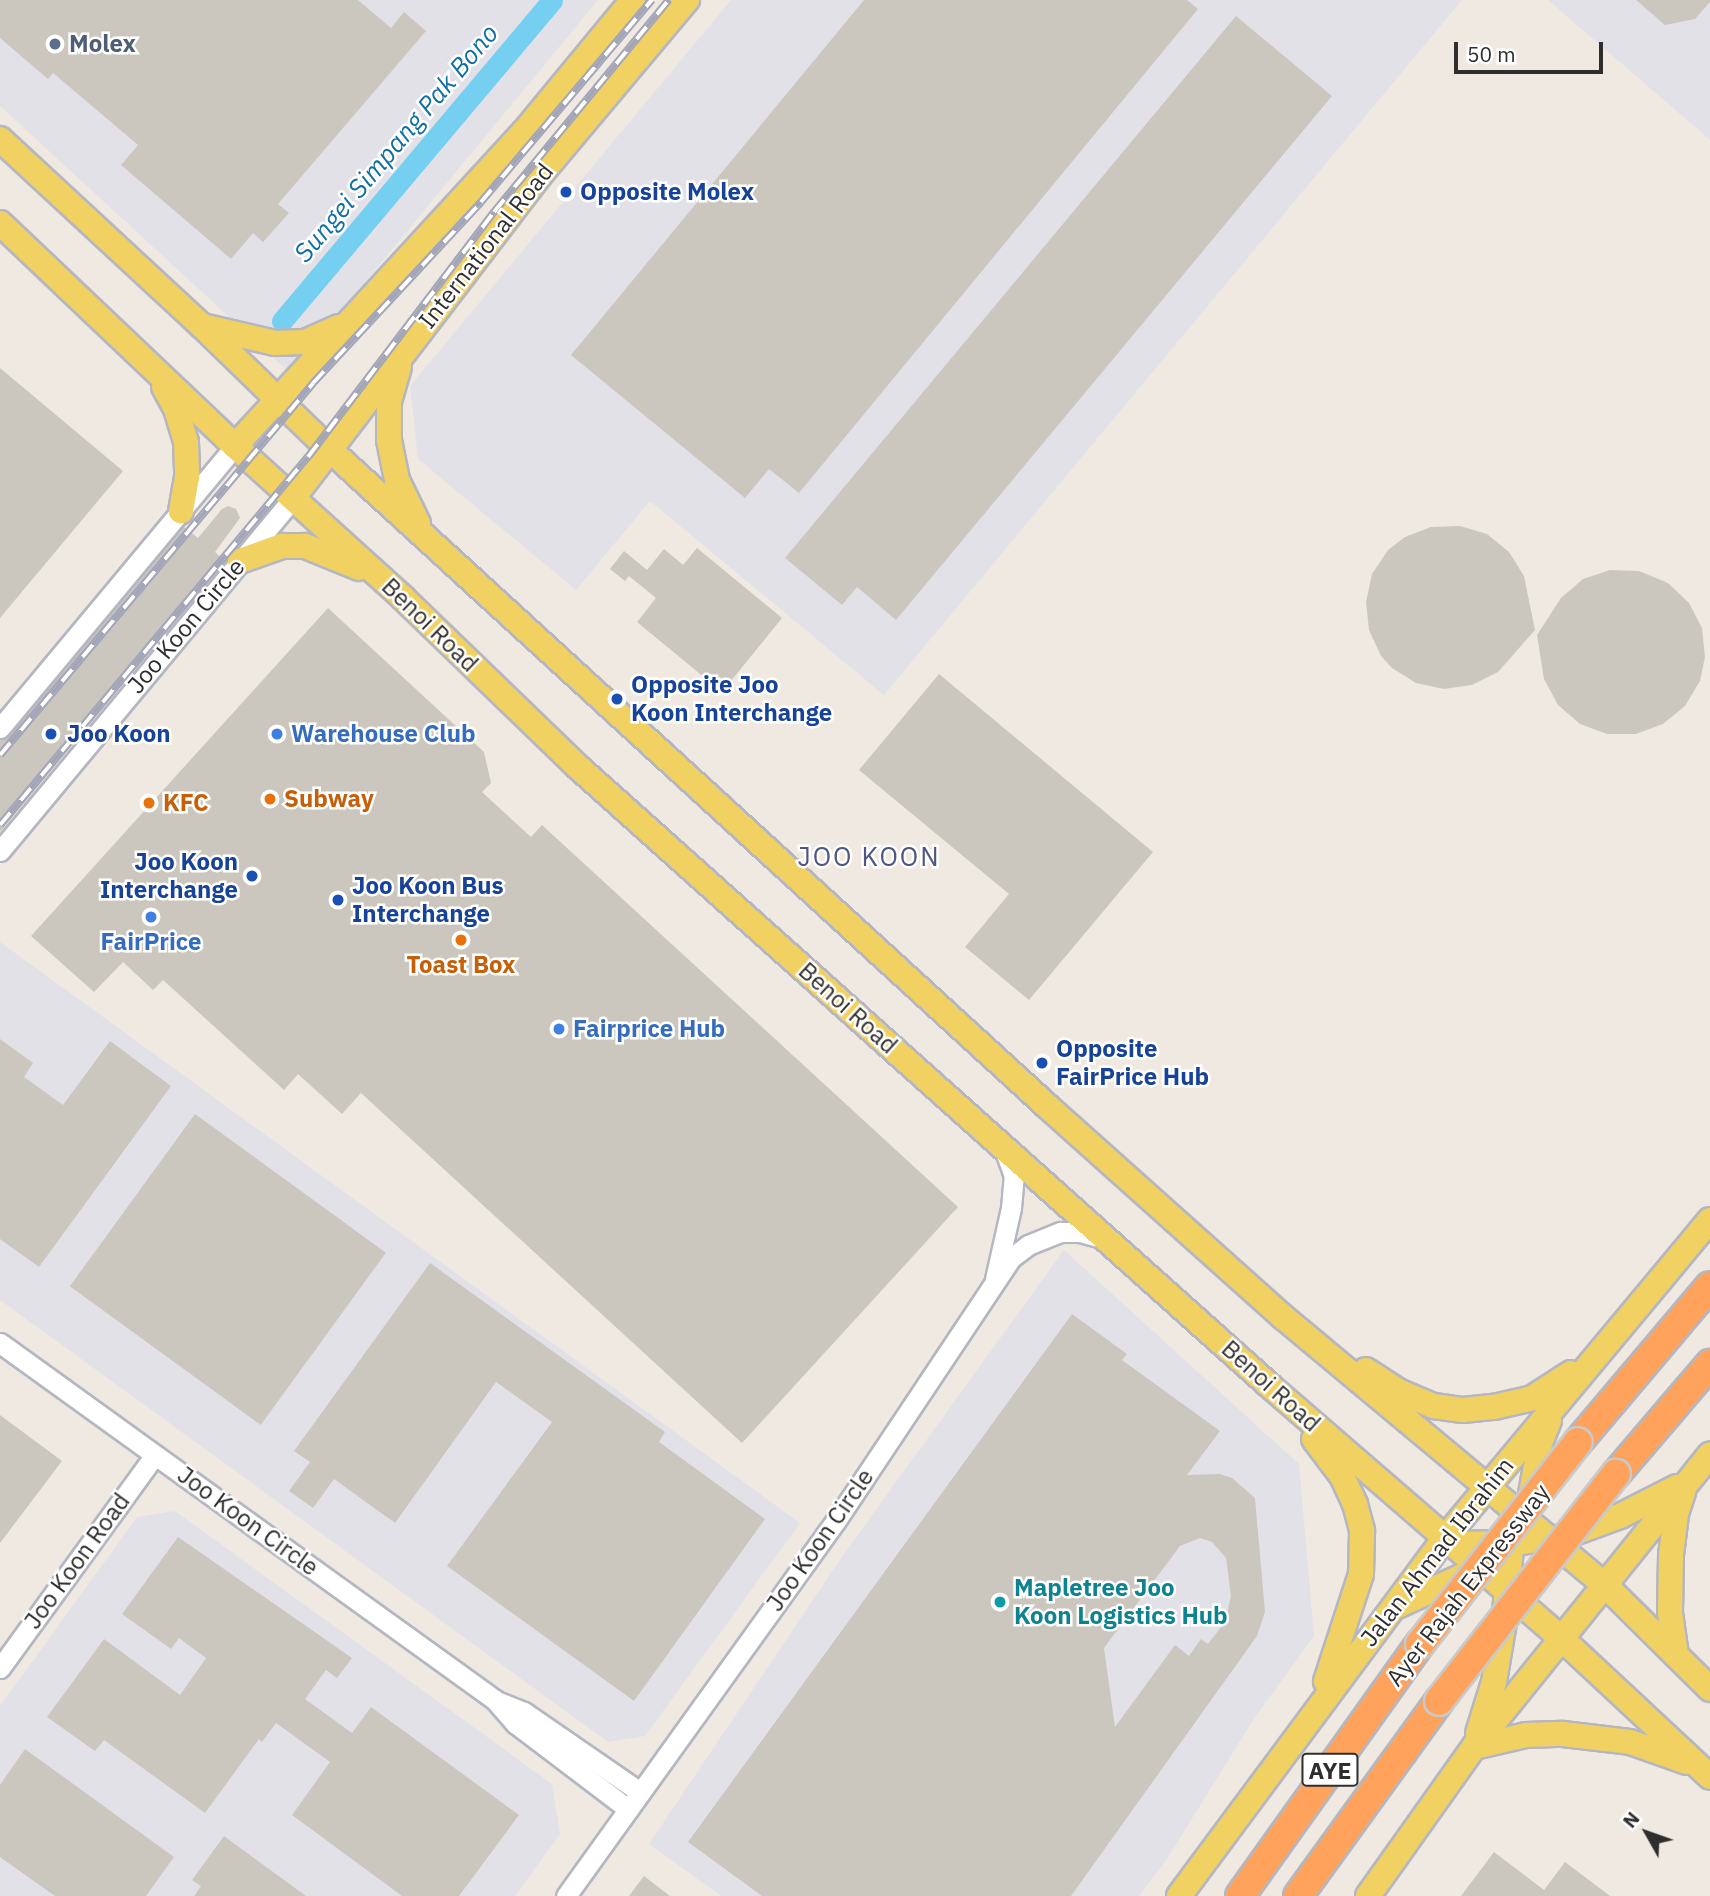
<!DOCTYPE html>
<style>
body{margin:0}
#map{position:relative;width:1710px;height:1896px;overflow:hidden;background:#efe9e1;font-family:"IBM Plex Sans",sans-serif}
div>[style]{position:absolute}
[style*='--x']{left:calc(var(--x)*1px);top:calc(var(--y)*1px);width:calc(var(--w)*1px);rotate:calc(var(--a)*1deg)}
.industrial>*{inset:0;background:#e3e1e8}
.canal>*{height:21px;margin:-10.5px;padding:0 10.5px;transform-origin:10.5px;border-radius:10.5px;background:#75cff0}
.building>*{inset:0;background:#cbc7bf;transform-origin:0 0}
.roads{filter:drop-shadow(2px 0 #b4b7c1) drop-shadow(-2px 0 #b4b7c1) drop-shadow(0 2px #b4b7c1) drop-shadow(0 -2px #b4b7c1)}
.minor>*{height:19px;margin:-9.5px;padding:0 9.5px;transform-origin:9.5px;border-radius:9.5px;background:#fff}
.major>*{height:24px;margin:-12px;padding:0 12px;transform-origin:12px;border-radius:12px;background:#f2d163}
.highway>*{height:28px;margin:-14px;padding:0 14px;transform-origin:14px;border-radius:14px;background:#ffa35c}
.rail>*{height:8px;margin-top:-4px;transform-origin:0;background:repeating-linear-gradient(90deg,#fff 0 16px,#a3a6b8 0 32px);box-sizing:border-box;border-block:2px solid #a3a6b8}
.bridges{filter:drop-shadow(2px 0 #c9c9c9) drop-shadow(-2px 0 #c9c9c9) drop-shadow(0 2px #c9c9c9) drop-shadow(0 -2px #c9c9c9)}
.highway-bridge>*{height:28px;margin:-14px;padding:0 14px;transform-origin:14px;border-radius:14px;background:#ffa35c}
.dots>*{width:19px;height:19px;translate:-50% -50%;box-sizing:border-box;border:4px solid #fff;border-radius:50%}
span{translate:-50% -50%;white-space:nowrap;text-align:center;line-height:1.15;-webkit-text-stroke:5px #fff;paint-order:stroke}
.shield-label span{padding:2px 5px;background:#fff;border:2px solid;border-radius:5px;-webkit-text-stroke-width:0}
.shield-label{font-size:23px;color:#2e2e2e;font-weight:700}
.service-label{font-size:24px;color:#4e5e75;font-weight:700}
.left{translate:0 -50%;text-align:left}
.transit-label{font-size:24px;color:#164399;font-weight:700}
.right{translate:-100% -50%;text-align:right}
.street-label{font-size:24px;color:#2e2e2e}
.shop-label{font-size:24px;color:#366cbe;font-weight:700}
.food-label{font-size:24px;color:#c56008;font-weight:700}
.culture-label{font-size:24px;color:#0d838f;font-weight:700}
.water-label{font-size:26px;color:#0d6fa3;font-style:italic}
.neighbourhood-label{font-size:26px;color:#4d5680;letter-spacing:2px}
.north{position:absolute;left:1612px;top:1798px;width:70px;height:70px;-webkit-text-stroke:5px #fff;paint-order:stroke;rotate:310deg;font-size:19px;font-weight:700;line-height:28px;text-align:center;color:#2e2e2e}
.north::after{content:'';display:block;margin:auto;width:24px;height:32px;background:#2e2e2e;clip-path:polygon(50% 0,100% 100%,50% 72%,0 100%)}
.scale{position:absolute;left:1454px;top:42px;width:149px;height:32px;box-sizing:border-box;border:4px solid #2e2e2e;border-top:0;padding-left:9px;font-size:21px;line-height:24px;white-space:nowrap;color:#2e2e2e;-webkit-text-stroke:5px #fff;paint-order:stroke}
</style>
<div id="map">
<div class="industrial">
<i style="clip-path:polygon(0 0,598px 0,290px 373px,0 106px)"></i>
<i style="clip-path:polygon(731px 0,1462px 0,884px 695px,650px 501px,576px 590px,418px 459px,410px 386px)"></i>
<i style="clip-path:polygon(1548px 0,1710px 0,1710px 140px)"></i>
<i style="clip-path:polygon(0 942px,800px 1523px,645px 1736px,608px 1742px,0 1300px)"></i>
<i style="clip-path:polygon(1064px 1250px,1299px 1464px,1314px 1636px,1253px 1720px,1167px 1859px,1139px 1896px,721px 1896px,649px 1844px,841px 1558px)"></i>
<i style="clip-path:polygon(175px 1511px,552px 1784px,560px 1834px,515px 1896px,0 1896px,0 1706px,137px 1517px)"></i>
</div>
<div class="canal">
<i style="--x:282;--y:321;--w:419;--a:-49.9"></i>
</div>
<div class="building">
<i style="clip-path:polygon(0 0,358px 0,391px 28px,404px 12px,426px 31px,278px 204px,289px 213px,263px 242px,253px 233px,231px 259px,121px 165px,138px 145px,53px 73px,48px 79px,0 38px)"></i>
<i style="clip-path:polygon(864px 0,1187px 0,1198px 9px,799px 493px,769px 469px,745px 498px,571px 355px)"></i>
<i style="clip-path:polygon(1636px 0,1710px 0,1710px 2px,1695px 19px,1665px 25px)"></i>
<i style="clip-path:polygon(1236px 16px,1332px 96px,896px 620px,857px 587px,842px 605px,785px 558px)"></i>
<i style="clip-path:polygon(0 368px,123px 471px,0 618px)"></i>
<i style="clip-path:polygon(228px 506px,236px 509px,240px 518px,215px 552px,225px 561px,0 832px,0 740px,9px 736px,184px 527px,198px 538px,222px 509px)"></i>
<i style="clip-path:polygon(1460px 526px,1487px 534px,1509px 552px,1524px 576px,1535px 630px,1498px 672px,1472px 685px,1444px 689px,1416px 683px,1392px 668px,1381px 656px,1369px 630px,1366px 602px,1372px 574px,1388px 550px,1405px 537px,1431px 527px)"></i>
<i style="clip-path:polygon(697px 548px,782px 618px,722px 692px,637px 622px,656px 598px,629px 576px,625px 581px,610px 569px,624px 551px,647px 570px,664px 549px,683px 565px)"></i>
<i style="clip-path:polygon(1610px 570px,1639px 571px,1668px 583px,1689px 603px,1702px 628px,1705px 657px,1700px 681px,1685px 706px,1663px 724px,1636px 734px,1607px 734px,1580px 724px,1558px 705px,1544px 679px,1537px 635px,1561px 598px,1583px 579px)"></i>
<i style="clip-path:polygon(328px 608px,484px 752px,491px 783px,482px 792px,531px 837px,542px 825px,958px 1207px,742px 1443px,361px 1093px,342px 1114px,298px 1074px,284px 1090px,163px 980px,153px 990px,123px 962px,94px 992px,31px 936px)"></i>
<i style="clip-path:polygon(939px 674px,1153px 852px,1029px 1000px,965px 947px,1009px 894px,859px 770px)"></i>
<i style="clip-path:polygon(0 1039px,33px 1063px,24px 1077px,63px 1105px,110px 1041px,171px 1086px,39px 1267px,0 1239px)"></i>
<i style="left:195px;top:1114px;width:236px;height:213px;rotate:36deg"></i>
<i style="clip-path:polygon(430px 1263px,665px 1432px,659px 1442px,765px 1519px,634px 1701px,447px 1566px,552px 1422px,496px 1382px,395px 1523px,334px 1479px,313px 1508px,289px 1491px,310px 1462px,294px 1451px)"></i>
<i style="clip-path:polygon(evenodd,1072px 1314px,1127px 1354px,1122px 1360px,1220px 1431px,1187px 1475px,1220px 1474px,1232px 1478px,1255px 1498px,1265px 1612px,1257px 1636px,1071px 1896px,762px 1896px,688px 1842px,1072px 1314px,1200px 1538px,1212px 1542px,1226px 1558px,1231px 1596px,1225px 1622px,1208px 1644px,1201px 1639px,1189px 1656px,1175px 1645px,1115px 1727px,1104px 1648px,1180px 1546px,1200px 1538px)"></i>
<i style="clip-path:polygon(0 1415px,62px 1461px,0 1543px)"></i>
<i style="clip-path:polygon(178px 1537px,352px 1658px,337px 1678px,326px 1670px,305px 1699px,352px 1733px,371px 1707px,519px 1815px,459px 1896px,402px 1896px,292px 1815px,330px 1762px,276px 1723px,262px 1742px,259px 1739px,205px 1813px,104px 1740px,95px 1751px,47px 1717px,104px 1639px,180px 1695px,206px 1658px,179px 1638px,171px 1649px,122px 1614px)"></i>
<i style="clip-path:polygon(25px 1749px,174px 1857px,146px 1896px,55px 1896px,0 1857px,0 1785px)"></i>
<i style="clip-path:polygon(224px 1836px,306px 1896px,194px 1896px,201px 1886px,192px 1880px)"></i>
<i style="clip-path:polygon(1494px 1852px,1544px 1890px,1565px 1862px,1610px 1896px,1461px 1896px)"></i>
<i style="clip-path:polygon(644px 1876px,670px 1896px,629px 1896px)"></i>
</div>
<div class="roads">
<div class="minor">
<i style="--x:0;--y:728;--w:367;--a:-50.2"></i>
<i style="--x:0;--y:851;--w:459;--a:-50.3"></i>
<i style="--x:995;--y:1279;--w:73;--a:-77.3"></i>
<i style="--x:1011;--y:1208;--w:32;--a:-85"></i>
<i style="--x:1014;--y:1176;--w:30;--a:-110"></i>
<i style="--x:0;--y:1343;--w:610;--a:35.8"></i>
<i style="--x:495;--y:1700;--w:32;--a:49"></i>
<i style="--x:516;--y:1724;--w:141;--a:37.2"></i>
<i style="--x:0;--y:1668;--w:263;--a:-54"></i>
<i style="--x:499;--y:1702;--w:27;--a:22"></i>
<i style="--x:524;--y:1712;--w:141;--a:34.6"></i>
<i style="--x:566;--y:1896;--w:461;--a:-54.3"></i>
<i style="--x:835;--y:1522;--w:317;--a:-56.3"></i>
<i style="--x:1011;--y:1258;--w:21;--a:-37"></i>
<i style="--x:1028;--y:1245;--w:35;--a:-22"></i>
<i style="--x:1061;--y:1232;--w:19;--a:0"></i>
<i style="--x:1080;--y:1232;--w:27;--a:15"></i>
</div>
<div class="major">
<i style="--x:0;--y:139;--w:275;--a:42.8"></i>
<i style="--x:202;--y:326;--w:175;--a:44.1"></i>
<i style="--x:328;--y:448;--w:975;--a:42.46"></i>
<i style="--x:1047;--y:1106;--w:317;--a:41.8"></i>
<i style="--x:1283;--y:1317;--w:418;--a:39.8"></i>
<i style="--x:1604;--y:1584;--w:149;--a:44.7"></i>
<i style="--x:0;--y:223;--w:324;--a:43.5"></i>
<i style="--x:235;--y:446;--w:227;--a:42.1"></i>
<i style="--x:403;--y:598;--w:243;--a:44"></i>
<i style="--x:578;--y:767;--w:928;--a:41.81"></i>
<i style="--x:1270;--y:1386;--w:384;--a:40.9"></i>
<i style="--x:1560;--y:1637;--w:205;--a:43"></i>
<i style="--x:202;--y:326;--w:75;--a:13.1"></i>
<i style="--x:275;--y:343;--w:30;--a:-2"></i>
<i style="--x:305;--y:342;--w:37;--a:-24"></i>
<i style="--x:399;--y:367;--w:37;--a:106"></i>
<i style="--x:389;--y:403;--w:37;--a:90"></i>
<i style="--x:389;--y:440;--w:41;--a:78.7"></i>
<i style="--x:397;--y:480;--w:48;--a:64"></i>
<i style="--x:164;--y:387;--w:25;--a:61"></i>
<i style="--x:176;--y:409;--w:34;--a:73"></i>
<i style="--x:186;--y:442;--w:35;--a:88"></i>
<i style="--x:187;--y:477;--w:35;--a:100"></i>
<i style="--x:235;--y:446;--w:427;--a:-47.4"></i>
<i style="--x:524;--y:132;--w:171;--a:-50.5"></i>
<i style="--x:293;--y:498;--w:407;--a:-52.6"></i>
<i style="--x:540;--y:175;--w:229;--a:-50"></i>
<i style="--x:240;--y:561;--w:45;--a:-19.7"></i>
<i style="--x:282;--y:546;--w:23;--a:0"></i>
<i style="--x:305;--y:546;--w:58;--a:22.2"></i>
<i style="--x:1366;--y:1370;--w:38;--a:33"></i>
<i style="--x:1398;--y:1391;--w:39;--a:23"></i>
<i style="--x:1434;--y:1406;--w:29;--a:8"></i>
<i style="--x:1463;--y:1410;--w:31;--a:-6"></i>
<i style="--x:1494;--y:1407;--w:39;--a:-13"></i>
<i style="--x:1532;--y:1398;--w:46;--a:-32.7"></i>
<i style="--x:1314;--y:1439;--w:46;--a:52.9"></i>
<i style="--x:1342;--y:1476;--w:31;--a:65"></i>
<i style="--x:1355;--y:1504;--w:28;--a:75"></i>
<i style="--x:1362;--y:1531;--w:43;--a:91.3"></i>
<i style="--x:1361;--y:1574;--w:113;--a:108.1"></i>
<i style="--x:1529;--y:1505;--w:63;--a:-79.9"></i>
<i style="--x:1540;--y:1443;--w:24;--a:-68"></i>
<i style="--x:1452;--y:1544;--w:60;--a:-1"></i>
<i style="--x:1512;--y:1543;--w:51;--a:-6.7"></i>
<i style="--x:1563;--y:1537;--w:61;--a:-20.2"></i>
<i style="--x:1620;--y:1516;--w:64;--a:-27"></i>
<i style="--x:1397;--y:1606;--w:94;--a:-24.6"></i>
<i style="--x:1676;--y:1655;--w:42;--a:-98.1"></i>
<i style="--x:1670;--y:1613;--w:58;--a:-89"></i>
<i style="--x:1671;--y:1555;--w:41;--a:-83"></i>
<i style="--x:1676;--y:1514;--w:23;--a:-72"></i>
<i style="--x:1478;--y:1733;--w:53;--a:-72.6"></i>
<i style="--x:1494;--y:1682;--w:61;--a:-80.5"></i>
<i style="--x:1504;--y:1622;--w:94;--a:-84.5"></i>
<i style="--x:1474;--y:1747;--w:53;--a:-13"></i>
<i style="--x:1526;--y:1735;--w:37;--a:-2"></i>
<i style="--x:1563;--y:1734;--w:67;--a:6.8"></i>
<i style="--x:1630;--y:1742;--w:60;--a:19.3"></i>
<i style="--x:1179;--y:1896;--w:446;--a:-53.4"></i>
<i style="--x:1445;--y:1538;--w:414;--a:-50.2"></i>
<i style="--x:1368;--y:1896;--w:183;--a:-54.6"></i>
<i style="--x:1474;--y:1747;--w:376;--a:-51.1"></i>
</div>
<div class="highway">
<i style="--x:1578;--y:1442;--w:204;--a:-49.8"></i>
<i style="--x:1616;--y:1474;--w:145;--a:-49.5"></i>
<i style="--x:1240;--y:1896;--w:310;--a:-54.5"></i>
<i style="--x:1298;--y:1896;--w:241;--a:-54.1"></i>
</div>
</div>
<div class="rail">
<i style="--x:0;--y:755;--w:486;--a:-49.9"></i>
<i style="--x:313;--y:383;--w:247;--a:-47.1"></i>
<i style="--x:481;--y:202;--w:265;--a:-49.8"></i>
<i style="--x:0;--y:825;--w:480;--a:-50.1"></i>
<i style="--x:308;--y:457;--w:308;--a:-52.8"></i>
<i style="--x:494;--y:212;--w:275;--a:-50.5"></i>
</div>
<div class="bridges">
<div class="highway-bridge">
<i style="--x:1420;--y:1644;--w:256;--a:-52"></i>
<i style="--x:1439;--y:1701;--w:288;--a:-52.1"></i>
</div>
</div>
<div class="dots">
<i style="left:55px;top:44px;background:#5c6f8a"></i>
<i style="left:566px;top:192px;background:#1a4fb4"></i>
<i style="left:617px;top:699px;background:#1a4fb4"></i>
<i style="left:51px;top:734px;background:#1a4fb4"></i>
<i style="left:277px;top:734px;background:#3f7fe0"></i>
<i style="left:270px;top:799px;background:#e8710a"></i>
<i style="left:149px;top:803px;background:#e8710a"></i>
<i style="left:252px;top:876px;background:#1a4fb4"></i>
<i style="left:338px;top:900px;background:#1a4fb4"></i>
<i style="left:151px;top:917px;background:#3f7fe0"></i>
<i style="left:461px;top:940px;background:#e8710a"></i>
<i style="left:559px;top:1029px;background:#3f7fe0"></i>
<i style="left:1042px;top:1063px;background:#1a4fb4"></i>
<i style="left:1000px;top:1602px;background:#0f9aa8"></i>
</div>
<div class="shield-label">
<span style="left:1330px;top:1770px">AYE</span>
</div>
<div class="service-label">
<span class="left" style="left:69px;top:44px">Molex</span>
</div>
<div class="transit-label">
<span class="left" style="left:580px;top:192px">Opposite Molex</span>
<span class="left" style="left:631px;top:699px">Opposite Joo<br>Koon Interchange</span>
<span class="left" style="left:67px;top:734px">Joo Koon</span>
<span class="right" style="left:238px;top:876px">Joo Koon<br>Interchange</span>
<span class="left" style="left:352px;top:900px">Joo Koon Bus<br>Interchange</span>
<span class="left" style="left:1056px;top:1063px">Opposite<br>FairPrice Hub</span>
</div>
<div class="street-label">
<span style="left:486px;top:246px;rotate:-52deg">International Road</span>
<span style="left:430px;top:625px;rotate:44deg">Benoi Road</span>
<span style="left:186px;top:626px;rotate:-50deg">Joo Koon Circle</span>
<span style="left:848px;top:1008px;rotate:42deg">Benoi Road</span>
<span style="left:1271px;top:1386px;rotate:42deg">Benoi Road</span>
<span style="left:248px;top:1521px;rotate:36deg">Joo Koon Circle</span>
<span style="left:820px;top:1540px;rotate:-55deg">Joo Koon Circle</span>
<span style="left:1437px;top:1552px;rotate:-52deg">Jalan Ahmad Ibrahim</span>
<span style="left:77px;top:1561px;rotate:-54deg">Joo Koon Road</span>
<span style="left:1468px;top:1585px;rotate:-52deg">Ayer Rajah Expressway</span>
</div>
<div class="shop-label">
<span class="left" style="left:291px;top:734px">Warehouse Club</span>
<span style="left:151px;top:942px">FairPrice</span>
<span class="left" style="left:573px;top:1029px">Fairprice Hub</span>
</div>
<div class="food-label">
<span class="left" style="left:284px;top:799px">Subway</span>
<span class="left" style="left:163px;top:803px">KFC</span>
<span style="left:461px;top:965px">Toast Box</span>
</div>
<div class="culture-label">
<span class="left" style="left:1014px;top:1602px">Mapletree Joo<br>Koon Logistics Hub</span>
</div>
<div class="water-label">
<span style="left:396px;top:143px;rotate:-50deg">Sungei Simpang Pak Bono</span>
</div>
<div class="neighbourhood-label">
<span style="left:869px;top:857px">JOO KOON</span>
</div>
<div class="north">N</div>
<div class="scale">50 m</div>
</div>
